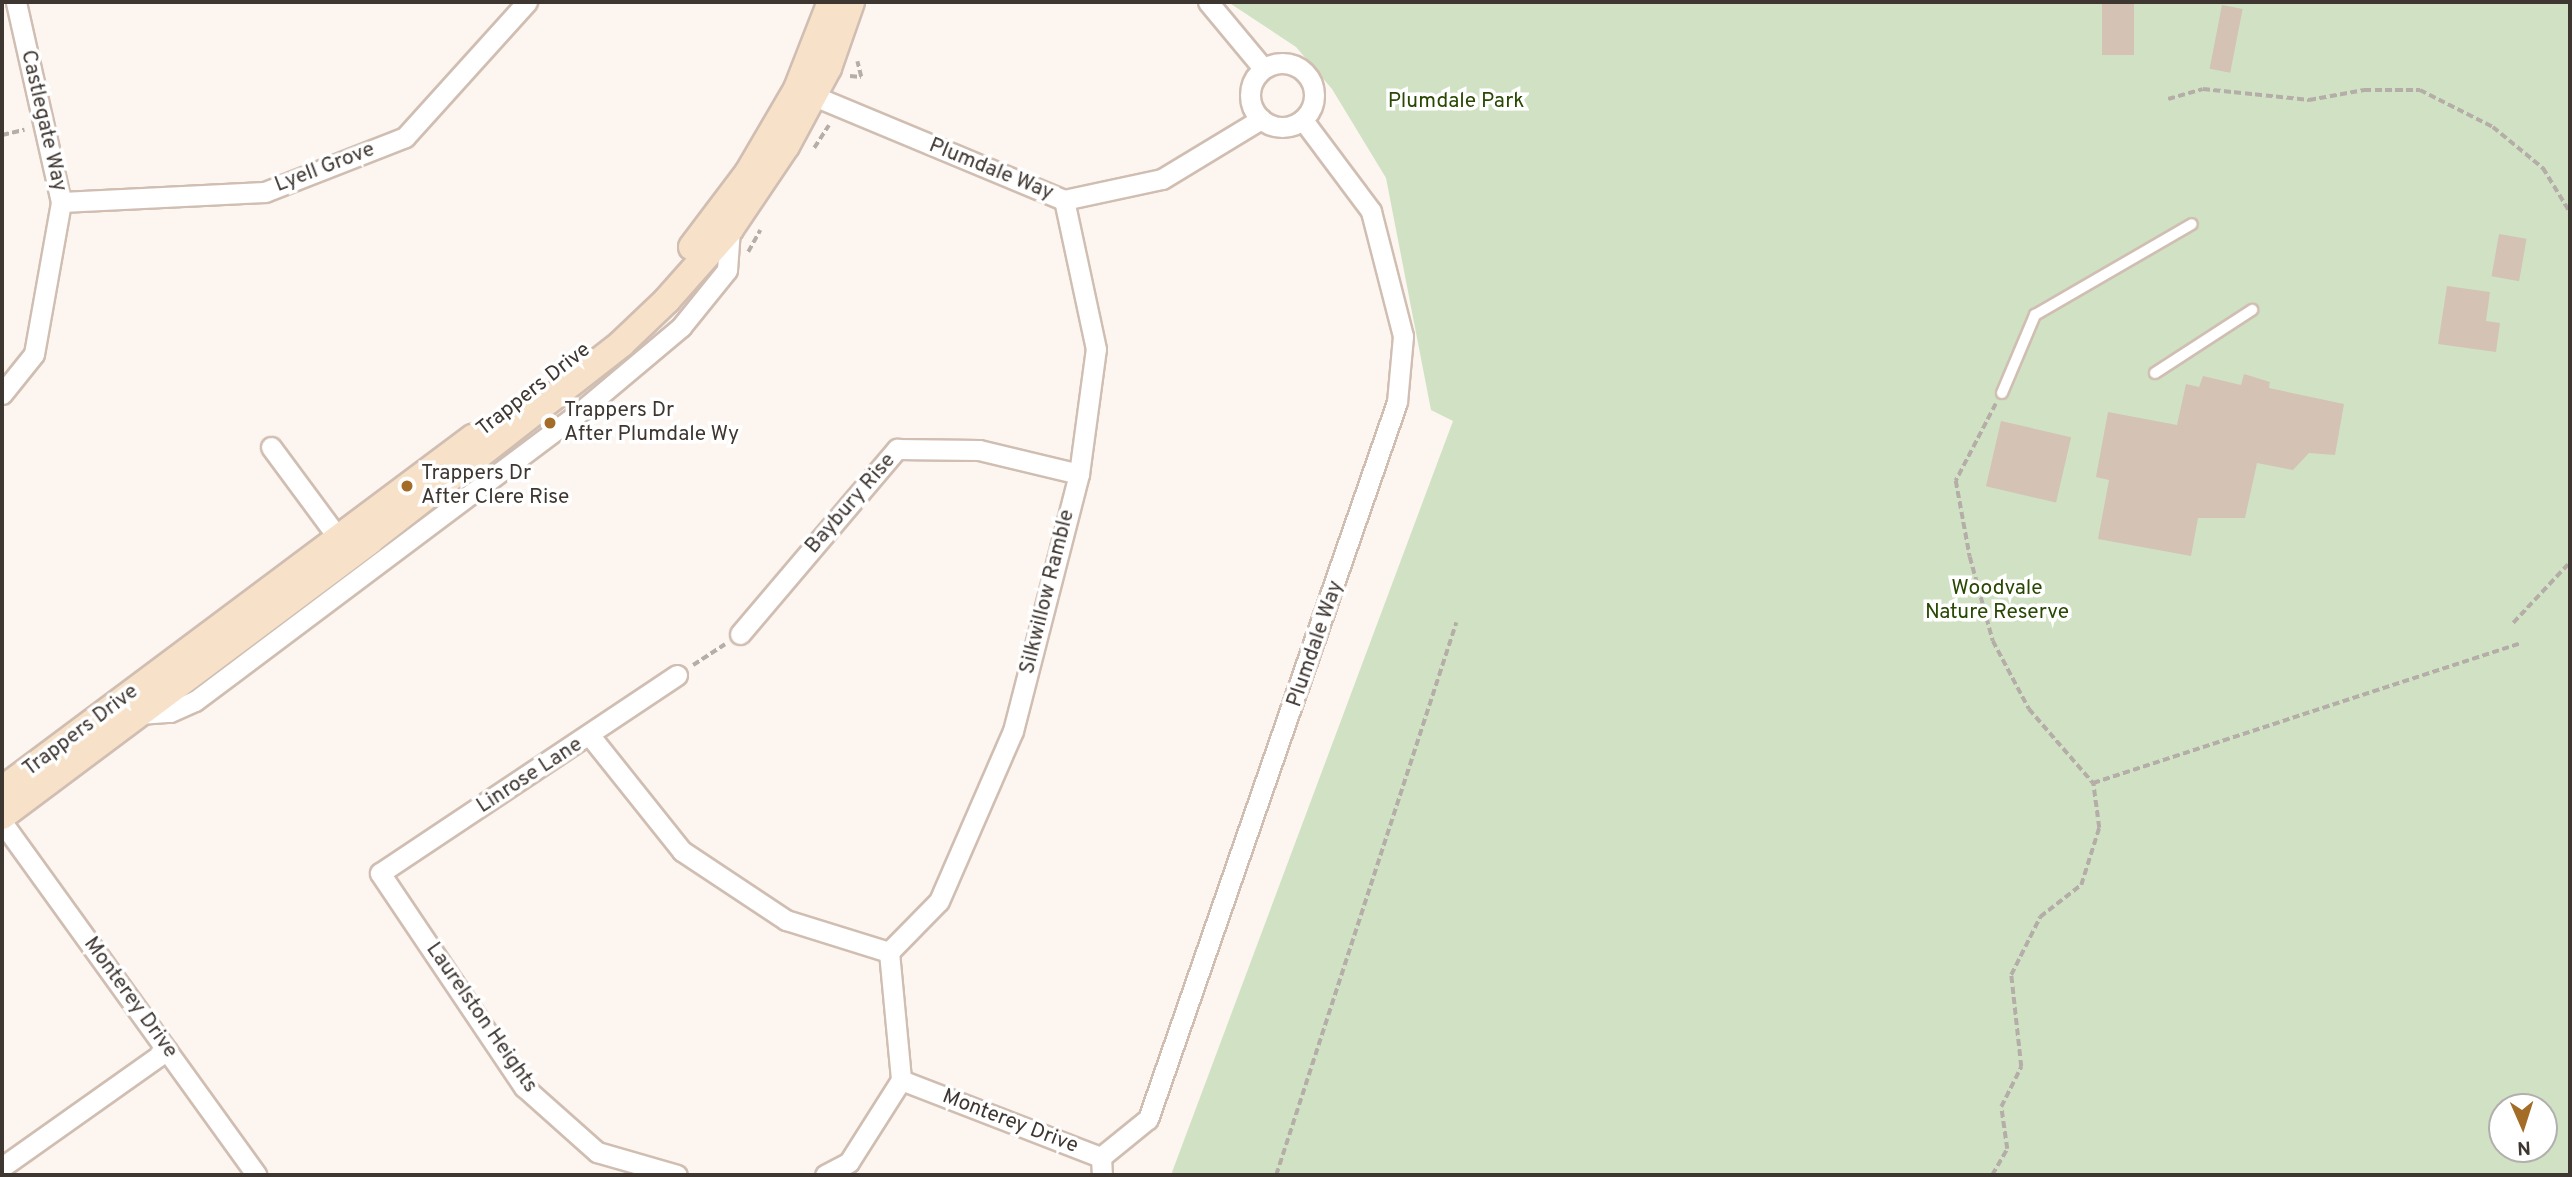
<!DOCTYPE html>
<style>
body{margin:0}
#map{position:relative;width:2572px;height:1177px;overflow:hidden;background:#fdf5f0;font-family:Overpass,sans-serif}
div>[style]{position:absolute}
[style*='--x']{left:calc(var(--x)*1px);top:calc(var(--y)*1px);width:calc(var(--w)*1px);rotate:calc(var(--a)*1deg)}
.green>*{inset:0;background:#d0e2c3}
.building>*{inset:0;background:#d4c2b5;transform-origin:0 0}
.path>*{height:3.5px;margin-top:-1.75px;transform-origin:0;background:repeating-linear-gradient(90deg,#b5ada8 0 7px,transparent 0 10.5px)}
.roads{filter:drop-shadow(2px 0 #d0beb2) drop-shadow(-2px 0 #d0beb2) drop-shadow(0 2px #d0beb2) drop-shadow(0 -2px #d0beb2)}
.service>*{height:10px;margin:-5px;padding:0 5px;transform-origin:5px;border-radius:5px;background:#fff}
.minor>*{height:19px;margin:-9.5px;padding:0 9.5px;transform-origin:9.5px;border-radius:9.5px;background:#fff}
.minor>.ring{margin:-9.5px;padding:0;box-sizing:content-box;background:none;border:19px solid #fff;border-radius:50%}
.secondary>*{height:26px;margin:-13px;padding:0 13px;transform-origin:13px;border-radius:13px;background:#f7e2c9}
.dots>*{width:19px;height:19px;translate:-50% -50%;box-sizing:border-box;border:4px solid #fff;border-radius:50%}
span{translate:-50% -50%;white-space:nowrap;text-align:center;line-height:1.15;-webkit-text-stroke:7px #fff;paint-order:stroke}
.park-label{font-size:21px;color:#294803}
.street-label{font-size:21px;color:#3e3631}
.poi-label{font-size:21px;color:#3e3631}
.left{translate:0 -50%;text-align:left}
.frame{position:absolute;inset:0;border:4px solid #3e3631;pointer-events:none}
.north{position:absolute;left:2488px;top:1093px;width:70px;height:70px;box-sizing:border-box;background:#fff;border:2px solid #b2afad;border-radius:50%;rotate:177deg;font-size:19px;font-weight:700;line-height:28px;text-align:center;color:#3e3631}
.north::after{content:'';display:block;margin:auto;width:24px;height:32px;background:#a36d28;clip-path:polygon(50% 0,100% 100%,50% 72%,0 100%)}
</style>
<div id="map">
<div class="green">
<i style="clip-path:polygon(evenodd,1228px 2px,2570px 2px,2570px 1175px,1171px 1175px,1453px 421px,1431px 410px,1386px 178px,1332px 89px,1296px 47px,1228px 2px,2502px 1107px,2544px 1107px,2544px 1149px,2502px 1149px,2502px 1107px)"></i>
</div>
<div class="building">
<i style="left:2102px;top:2px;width:32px;height:53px"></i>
<i style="left:2222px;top:5px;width:21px;height:65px;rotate:11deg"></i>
<i style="left:2499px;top:234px;width:28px;height:43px;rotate:10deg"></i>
<i style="clip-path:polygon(2447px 286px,2490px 292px,2486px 321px,2500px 323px,2496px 352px,2438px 344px)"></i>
<i style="clip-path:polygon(2244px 374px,2270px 382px,2269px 388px,2344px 404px,2335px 455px,2309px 453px,2293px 470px,2257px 463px,2245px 518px,2198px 518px,2191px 556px,2098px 539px,2109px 480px,2096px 477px,2108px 412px,2177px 425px,2186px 384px,2199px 387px,2203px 376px,2241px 385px)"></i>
<i style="left:2001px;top:421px;width:72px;height:67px;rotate:13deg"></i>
</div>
<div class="path">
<i style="--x:850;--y:76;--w:11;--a:5"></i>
<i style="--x:861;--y:77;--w:16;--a:-104"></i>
<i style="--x:2168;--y:99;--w:36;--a:-16"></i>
<i style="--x:2203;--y:89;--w:107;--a:5.9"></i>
<i style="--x:2309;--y:100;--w:56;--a:-10.3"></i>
<i style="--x:2364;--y:90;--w:56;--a:0"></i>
<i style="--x:2420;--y:90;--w:82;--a:26.9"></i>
<i style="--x:2493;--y:127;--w:65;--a:39.4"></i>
<i style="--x:2543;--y:168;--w:52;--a:58.5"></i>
<i style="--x:2;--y:135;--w:23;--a:-13"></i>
<i style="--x:814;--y:148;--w:27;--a:-57"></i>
<i style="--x:748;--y:252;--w:25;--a:-61"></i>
<i style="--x:1996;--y:404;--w:87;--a:117.5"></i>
<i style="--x:1956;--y:481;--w:77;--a:79.6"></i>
<i style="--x:1970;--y:557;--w:87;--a:74.7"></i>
<i style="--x:1993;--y:641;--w:77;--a:62.1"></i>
<i style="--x:2029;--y:709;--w:98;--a:49.1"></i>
<i style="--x:2093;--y:783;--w:450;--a:-18.1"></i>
<i style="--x:2513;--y:623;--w:83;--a:-46.9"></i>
<i style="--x:693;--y:665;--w:38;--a:-33"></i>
<i style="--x:1276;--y:1175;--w:581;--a:-71.94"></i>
<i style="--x:1992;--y:1175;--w:30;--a:-60"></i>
<i style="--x:2007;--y:1149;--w:42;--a:-98.1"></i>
<i style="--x:2001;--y:1107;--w:45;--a:-63.4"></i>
<i style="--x:2021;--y:1067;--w:93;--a:-96.2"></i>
<i style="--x:2011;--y:975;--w:65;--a:-63.4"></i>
<i style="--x:2040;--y:917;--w:52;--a:-38"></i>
<i style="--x:2081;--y:885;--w:60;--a:-72.5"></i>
<i style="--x:2099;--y:828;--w:45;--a:-97.6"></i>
</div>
<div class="roads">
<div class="service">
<i style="--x:2155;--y:373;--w:116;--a:-33"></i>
<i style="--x:2002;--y:393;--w:85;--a:-67.1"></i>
<i style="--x:2035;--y:315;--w:181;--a:-30.1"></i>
</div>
<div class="minor">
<i style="--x:1208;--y:2;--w:86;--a:50.2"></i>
<i class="ring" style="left:1250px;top:63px;width:45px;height:45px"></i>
<i style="--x:802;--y:91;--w:284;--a:22.6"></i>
<i style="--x:1064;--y:200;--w:100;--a:-12.1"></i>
<i style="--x:1162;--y:179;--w:116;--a:-31.2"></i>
<i style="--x:61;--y:202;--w:204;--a:-2.8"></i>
<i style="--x:265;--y:192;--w:150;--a:-21.4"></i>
<i style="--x:405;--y:137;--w:182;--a:-47.9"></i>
<i style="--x:2;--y:394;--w:51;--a:-51.3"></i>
<i style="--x:34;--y:354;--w:154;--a:-79.9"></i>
<i style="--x:61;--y:202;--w:205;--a:-102.7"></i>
<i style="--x:271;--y:447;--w:114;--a:53.5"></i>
<i style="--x:740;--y:634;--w:243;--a:-49.7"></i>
<i style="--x:897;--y:449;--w:82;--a:0.7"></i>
<i style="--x:979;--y:450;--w:103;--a:13.5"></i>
<i style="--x:677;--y:675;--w:357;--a:146.3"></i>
<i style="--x:380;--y:873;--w:258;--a:56.1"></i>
<i style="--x:524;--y:1087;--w:98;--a:41.7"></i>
<i style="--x:597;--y:1152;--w:83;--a:16"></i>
<i style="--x:139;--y:714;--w:31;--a:-4"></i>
<i style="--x:170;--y:712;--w:27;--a:-24"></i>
<i style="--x:195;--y:701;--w:483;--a:-36.9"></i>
<i style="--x:581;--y:411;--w:131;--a:-40"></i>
<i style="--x:681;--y:327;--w:73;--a:-51.1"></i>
<i style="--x:727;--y:270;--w:41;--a:-85.8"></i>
<i style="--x:591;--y:737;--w:146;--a:51.4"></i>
<i style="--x:682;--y:851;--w:125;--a:33.6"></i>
<i style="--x:786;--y:920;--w:108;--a:17.3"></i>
<i style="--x:889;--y:952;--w:129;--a:84.6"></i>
<i style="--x:2;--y:822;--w:435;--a:54.2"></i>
<i style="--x:889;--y:952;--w:71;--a:-45.6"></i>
<i style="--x:939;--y:901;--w:185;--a:-66.5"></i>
<i style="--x:1013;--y:731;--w:265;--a:-75.6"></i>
<i style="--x:1079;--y:474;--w:126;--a:-82.3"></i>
<i style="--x:1096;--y:349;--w:152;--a:-102.1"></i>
<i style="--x:901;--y:1080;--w:214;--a:21.1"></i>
<i style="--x:1101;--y:1157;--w:18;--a:87"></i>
<i style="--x:1101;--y:1157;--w:60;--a:-39"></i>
<i style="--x:1148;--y:1119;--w:759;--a:-70.85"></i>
<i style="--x:1397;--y:402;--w:66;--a:-84.8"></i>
<i style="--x:1403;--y:336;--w:129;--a:-104.4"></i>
<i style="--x:1371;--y:211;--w:114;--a:-126.8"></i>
<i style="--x:2;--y:1167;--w:202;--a:-35.3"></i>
<i style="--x:825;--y:1175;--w:27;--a:-28"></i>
<i style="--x:849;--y:1162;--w:97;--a:-57.6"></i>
</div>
<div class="secondary">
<i style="--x:692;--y:247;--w:93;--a:-52.9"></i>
<i style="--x:748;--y:173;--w:97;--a:-59.7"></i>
<i style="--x:797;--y:89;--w:93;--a:-68.7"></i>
<i style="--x:2;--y:790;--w:589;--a:-36.79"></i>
<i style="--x:2;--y:816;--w:459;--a:-36.8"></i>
<i style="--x:369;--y:541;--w:320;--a:-38"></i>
<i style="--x:621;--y:344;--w:64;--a:-43.7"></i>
<i style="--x:667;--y:300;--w:95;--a:-48.4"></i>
<i style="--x:730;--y:229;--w:100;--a:-56"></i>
<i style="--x:786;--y:146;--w:89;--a:-61.7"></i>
<i style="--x:828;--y:68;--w:70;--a:-70.8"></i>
</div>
</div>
<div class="dots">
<i style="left:550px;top:423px;background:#a36d28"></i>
<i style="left:407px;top:486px;background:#a36d28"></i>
</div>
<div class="park-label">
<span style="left:1456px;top:102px">Plumdale Park</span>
<span style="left:1997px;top:601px">Woodvale<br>Nature Reserve</span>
</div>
<div class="street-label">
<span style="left:43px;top:121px;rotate:77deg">Castlegate Way</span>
<span style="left:325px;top:168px;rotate:-21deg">Lyell Grove</span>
<span style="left:991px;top:170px;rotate:22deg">Plumdale Way</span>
<span style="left:534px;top:390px;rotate:-38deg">Trappers Drive</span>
<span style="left:851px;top:504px;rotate:-49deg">Baybury Rise</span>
<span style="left:1048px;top:592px;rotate:-76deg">Silkwillow Ramble</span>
<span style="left:1316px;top:644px;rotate:-71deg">Plumdale Way</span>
<span style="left:81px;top:731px;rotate:-37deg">Trappers Drive</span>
<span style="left:530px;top:776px;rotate:-33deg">Linrose Lane</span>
<span style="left:130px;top:998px;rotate:54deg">Monterey Drive</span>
<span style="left:481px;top:1018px;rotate:55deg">Laurelston Heights</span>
<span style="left:1010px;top:1122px;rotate:21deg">Monterey Drive</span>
</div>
<div class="poi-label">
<span class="left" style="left:564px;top:423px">Trappers Dr<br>After Plumdale Wy</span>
<span class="left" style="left:421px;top:486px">Trappers Dr<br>After Clere Rise</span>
</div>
<div class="frame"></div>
<div class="north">N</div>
</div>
